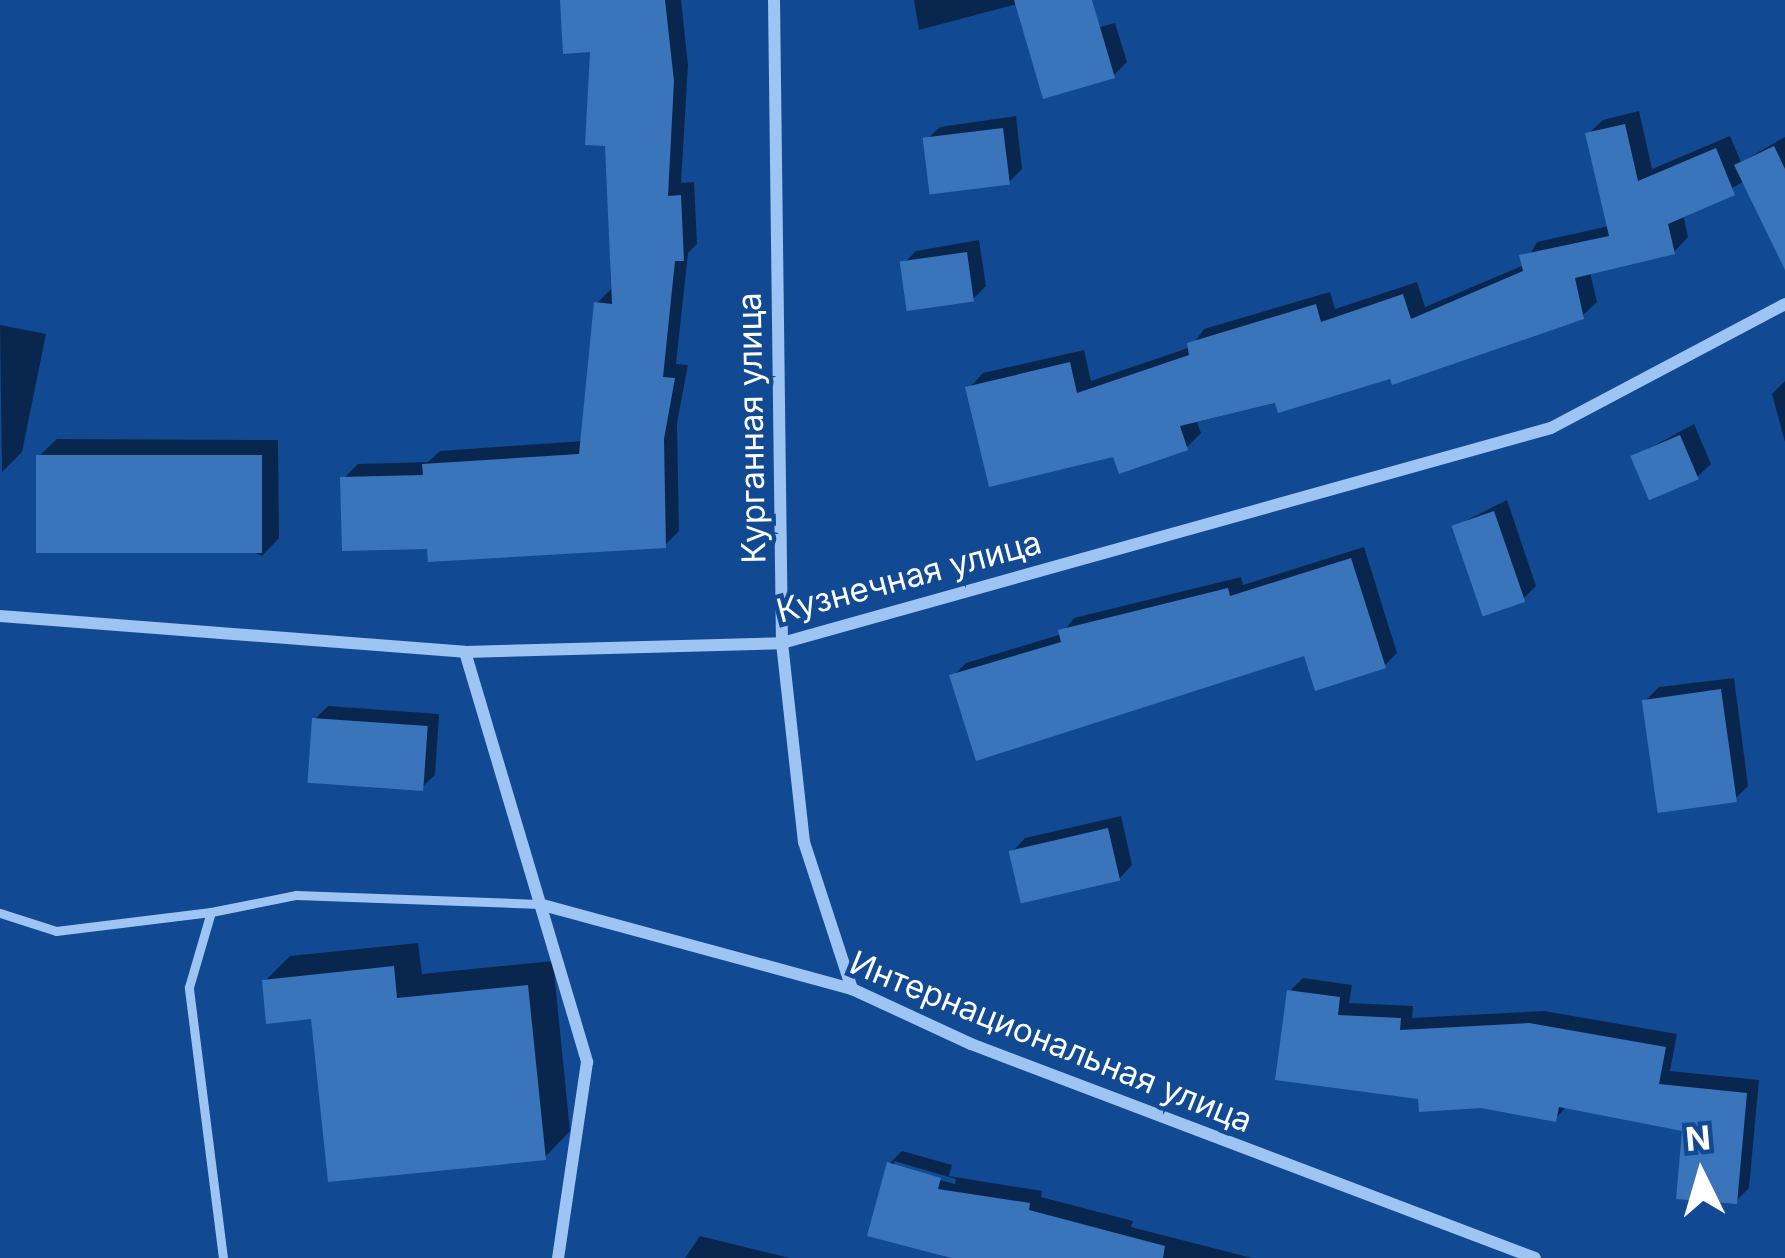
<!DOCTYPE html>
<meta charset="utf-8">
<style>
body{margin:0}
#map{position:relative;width:1785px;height:1258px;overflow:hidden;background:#114a92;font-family:Inter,sans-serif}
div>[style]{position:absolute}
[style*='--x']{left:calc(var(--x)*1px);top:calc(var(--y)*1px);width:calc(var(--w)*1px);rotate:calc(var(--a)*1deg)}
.shadow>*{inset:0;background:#0007}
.building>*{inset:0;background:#3a74ba;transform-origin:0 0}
.lane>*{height:9px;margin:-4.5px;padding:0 4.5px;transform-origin:4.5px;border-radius:4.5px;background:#9dc4f3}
.street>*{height:12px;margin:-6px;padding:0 6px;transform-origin:6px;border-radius:6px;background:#9dc4f3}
span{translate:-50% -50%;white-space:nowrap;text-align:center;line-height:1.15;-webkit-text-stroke:9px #114a92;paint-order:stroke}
.street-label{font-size:33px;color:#fff}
.north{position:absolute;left:1641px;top:1114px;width:120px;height:120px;-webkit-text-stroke:9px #114a92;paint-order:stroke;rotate:355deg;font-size:33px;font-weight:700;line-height:48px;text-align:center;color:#fff}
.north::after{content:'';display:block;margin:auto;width:42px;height:54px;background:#fff;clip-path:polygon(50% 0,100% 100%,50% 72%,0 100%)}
</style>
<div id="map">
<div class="shadow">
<i style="clip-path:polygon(563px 0,681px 0,688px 65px,681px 183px,694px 182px,697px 244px,688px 253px,676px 364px,688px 365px,677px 423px,679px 531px,665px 545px,430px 546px,344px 478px,358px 464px,428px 462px,440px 451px,583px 441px,597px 303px,611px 289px,607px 143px,593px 48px)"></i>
<i style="clip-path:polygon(914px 0,1032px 0,919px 30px)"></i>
<i style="clip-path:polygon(1115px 23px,1127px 62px,1114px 75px,1046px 42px)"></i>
<i style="clip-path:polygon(1639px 111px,1652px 169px,1730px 136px,1741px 162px,1785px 137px,1785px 204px,1745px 181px,1683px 214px,1688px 237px,1674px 252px,1590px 272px,1597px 302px,1582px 316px,1392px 375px,1197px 422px,1201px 433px,1186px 448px,1115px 453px,969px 388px,983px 373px,1084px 350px,1091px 381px,1191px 347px,1204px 329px,1330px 292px,1335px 309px,1417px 282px,1425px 307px,1524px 265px,1537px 242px,1609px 226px,1588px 134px,1603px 120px)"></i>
<i style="clip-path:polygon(1016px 116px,1022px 169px,1009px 182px,926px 140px,940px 127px)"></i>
<i style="clip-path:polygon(979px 240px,986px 286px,973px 299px,903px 264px,916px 251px)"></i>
<i style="clip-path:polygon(0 325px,46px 334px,22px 452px,2px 472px)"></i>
<i style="clip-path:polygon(1785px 381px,1785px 442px,1772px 394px)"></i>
<i style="clip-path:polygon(1694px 424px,1711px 464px,1697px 477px,1633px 457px)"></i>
<i style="clip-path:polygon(57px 439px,278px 440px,279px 538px,262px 556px,39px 456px)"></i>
<i style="clip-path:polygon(1507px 500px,1536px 586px,1523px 599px,1455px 526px)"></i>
<i style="clip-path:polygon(1364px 547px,1397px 653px,1384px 666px,1306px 652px,953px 676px,966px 663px,1062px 634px,1074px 618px,1241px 577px,1243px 585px)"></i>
<i style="clip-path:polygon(1734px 678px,1748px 786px,1735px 799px,1646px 700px,1659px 687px)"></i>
<i style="clip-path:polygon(328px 706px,439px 714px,435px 775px,421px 788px,315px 719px)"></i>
<i style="clip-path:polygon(1121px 816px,1132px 865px,1119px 879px,1012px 852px,1025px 838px)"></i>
<i style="clip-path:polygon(418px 943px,422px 974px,553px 961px,570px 1131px,545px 1157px,265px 981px,290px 956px)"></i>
<i style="clip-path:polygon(1303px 978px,1352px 985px,1349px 1003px,1413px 1006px,1412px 1018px,1544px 1011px,1677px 1034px,1670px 1071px,1759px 1080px,1749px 1188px,1736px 1201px,1686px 1129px,1568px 1105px,1555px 1119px,1421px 1096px,1289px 992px)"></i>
<i style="clip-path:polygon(evenodd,902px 1151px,952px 1165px,949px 1176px,1042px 1191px,1041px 1197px,1133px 1221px,1131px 1227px,1252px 1258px,950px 1258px,871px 1234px,889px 1164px,902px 1151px,894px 1161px,956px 1179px,955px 1184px,894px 1168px,894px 1161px)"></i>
<i style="clip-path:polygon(700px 1236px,790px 1258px,685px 1258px)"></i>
</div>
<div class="building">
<i style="clip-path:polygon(560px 0,665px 0,674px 81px,668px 196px,681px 195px,684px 261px,675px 261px,663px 377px,675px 378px,664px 439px,666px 548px,428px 562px,427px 549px,342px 551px,340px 477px,423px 475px,422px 464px,579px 454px,594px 302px,612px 304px,605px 146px,585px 145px,590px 52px,563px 54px)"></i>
<i style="clip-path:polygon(1014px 0,1092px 0,1115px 78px,1043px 99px)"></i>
<i style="clip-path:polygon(1625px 124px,1638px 181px,1716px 148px,1735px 195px,1668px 224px,1675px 254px,1575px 278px,1584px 319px,1392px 385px,1390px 379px,1278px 413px,1275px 403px,1180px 426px,1188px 450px,1119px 474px,1113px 457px,989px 487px,965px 387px,1070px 362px,1077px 393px,1189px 355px,1187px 343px,1316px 304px,1321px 322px,1403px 294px,1411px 319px,1523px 271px,1519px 255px,1609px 236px,1585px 133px)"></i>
<i style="left:1003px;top:128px;width:57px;height:81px;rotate:83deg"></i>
<i style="clip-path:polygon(1774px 146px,1785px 169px,1785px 270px,1734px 165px)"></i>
<i style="left:967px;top:252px;width:50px;height:68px;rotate:82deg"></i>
<i style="left:1680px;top:435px;width:48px;height:54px;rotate:67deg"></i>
<i style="left:36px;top:455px;width:226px;height:98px"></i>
<i style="left:1494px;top:511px;width:96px;height:45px;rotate:71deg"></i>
<i style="clip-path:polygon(1351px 558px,1386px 668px,1315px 691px,1304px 656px,976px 761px,949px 675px,1061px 642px,1058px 630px,1228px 588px,1230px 596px)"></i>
<i style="left:1721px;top:689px;width:114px;height:80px;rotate:82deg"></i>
<i style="left:312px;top:718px;width:116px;height:65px;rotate:4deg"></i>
<i style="left:1108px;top:828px;width:54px;height:102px;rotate:77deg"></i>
<i style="clip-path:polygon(394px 966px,397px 998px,528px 985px,546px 1160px,328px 1182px,311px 1019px,266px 1024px,262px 980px)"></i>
<i style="clip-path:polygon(1287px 990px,1340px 997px,1338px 1015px,1401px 1018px,1400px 1030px,1529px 1023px,1666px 1047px,1659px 1084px,1747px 1093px,1737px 1204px,1676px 1199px,1682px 1131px,1559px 1107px,1556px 1122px,1481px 1108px,1419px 1112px,1418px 1099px,1275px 1080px)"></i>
<i style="clip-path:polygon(887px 1162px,941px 1178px,938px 1189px,1030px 1203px,1029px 1210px,1165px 1246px,1163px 1258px,951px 1258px,867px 1236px)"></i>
</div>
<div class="lane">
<i style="--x:0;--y:913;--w:59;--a:17.8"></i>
<i style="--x:56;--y:931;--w:156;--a:-7"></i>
<i style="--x:223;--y:1258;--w:273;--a:-97.2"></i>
<i style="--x:189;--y:987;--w:78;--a:-73.7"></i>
<i style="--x:211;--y:912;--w:87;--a:-11.3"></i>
<i style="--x:296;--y:895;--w:243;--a:2.1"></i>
</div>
<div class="street">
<i style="--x:774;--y:0;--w:643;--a:89.29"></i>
<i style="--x:782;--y:643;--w:200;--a:83.7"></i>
<i style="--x:804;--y:842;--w:155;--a:71.9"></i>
<i style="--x:0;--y:616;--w:466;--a:4.4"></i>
<i style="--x:465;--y:652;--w:317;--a:-1.6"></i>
<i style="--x:782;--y:643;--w:798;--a:-15.62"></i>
<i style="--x:1551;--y:428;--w:265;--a:-27.9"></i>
<i style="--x:465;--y:652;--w:428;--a:73.4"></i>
<i style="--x:587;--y:1062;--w:198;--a:98.4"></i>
<i style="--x:539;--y:904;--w:324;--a:15.2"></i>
<i style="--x:852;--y:989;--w:131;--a:24.8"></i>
<i style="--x:971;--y:1044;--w:603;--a:20.78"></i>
</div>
<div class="street-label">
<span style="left:752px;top:428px;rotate:-91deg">Курганная улица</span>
<span style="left:909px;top:577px;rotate:-15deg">Кузнечная улица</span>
<span style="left:1051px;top:1042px;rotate:22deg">Интернациональная улица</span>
</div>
<div class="north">N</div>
</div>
